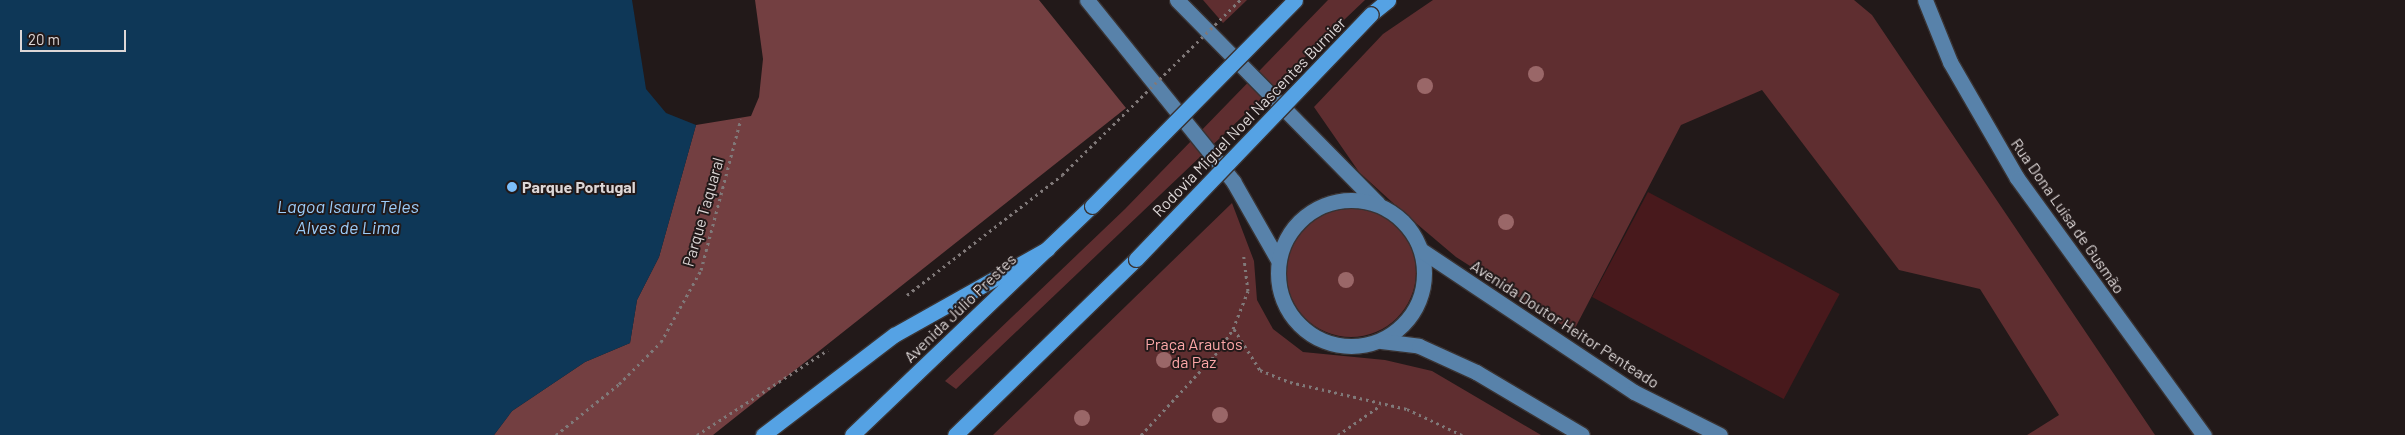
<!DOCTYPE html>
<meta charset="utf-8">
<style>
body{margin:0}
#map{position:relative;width:2405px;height:435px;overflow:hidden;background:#221919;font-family:Barlow,sans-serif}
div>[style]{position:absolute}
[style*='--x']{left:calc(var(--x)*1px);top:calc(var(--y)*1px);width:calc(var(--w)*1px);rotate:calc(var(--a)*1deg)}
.green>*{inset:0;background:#5f2e30}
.round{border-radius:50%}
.forest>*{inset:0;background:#733f41}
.water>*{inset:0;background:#0e3757}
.building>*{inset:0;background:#48191c;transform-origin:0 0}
.path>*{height:3px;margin-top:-1.5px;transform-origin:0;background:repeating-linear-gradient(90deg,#807979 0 2.5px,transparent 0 6.5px)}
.roads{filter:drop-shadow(1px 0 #393333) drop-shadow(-1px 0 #393333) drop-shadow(0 1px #393333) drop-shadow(0 -1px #393333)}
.major>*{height:15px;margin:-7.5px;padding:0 7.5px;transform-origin:7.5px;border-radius:7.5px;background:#5882aa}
.major>.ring{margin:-7.5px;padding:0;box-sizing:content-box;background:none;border:15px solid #5882aa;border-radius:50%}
.highway>*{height:15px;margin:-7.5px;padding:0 7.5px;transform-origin:7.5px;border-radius:7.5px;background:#55a2e4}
.path-bridge>*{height:3px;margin-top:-1.5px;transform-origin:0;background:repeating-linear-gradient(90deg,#807979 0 2.5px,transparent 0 6.5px)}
.bridges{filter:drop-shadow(1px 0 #393333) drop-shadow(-1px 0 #393333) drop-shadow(0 1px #393333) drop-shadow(0 -1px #393333)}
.highway-bridge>*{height:15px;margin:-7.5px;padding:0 7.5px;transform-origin:7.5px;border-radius:7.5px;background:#55a2e4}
.trees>*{width:16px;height:16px;margin:-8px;border-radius:50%;background:#9a6768}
.dots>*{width:14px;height:14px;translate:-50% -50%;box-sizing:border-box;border:2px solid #221919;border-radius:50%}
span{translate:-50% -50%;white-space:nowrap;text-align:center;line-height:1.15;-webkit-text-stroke:4px #221919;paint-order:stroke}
.street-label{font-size:16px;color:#ddd7d7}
.poi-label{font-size:16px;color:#ddd7d7;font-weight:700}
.left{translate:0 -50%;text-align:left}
.park-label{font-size:16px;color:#fda7a8}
.water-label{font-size:18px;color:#9bccf9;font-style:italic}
.scale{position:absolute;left:20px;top:30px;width:106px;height:22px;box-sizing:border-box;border:2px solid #ddd7d7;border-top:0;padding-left:6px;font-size:15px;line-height:18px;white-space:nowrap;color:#ddd7d7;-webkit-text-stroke:4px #221919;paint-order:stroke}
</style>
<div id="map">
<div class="green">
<i style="clip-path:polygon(1203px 0,1247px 0,1223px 23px)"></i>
<i style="clip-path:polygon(1328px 0,1365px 0,956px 389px,945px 381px,1125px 209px)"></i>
<i style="clip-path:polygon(1433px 0,1854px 0,1872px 15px,2155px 435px,2027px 435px,2059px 415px,1980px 289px,1899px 270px,1762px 90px,1681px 125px,1573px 332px,1456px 257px,1404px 213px,1359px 172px,1314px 107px,1383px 34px)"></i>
<i style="clip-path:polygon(1232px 203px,1254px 261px,1257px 300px,1273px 329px,1303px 352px,1385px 360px,1432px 371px,1541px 435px,993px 435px)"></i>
<i class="round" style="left:1286px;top:207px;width:130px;height:130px"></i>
</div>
<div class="forest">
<i style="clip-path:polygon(755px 0,1039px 0,1126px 108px,713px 435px,494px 435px,512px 411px,585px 362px,630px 343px,637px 300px,659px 257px,696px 125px,751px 116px,759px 97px,763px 59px)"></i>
</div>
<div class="water">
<i style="clip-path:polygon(0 0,632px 0,646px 89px,666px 113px,696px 125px,659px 257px,637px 300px,630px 343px,585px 362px,512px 411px,494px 435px,0 435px)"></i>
</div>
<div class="building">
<i style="left:1648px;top:192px;width:217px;height:119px;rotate:28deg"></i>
</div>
<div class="path">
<i style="--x:907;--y:295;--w:196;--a:-37.7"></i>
<i style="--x:1234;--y:329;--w:49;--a:57.6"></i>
<i style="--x:1260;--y:370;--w:32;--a:22"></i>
<i style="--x:1290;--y:382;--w:120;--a:13"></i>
<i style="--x:1407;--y:409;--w:61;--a:25.3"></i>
<i style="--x:556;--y:435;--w:81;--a:-39"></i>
<i style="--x:619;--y:384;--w:59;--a:-45"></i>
<i style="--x:661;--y:342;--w:82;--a:-60.9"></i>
<i style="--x:701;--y:270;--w:156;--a:-75.2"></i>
<i style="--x:697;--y:435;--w:156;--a:-33"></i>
<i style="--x:1141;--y:435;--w:109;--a:-47.2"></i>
<i style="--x:1215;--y:355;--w:32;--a:-55"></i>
<i style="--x:1233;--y:329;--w:41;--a:-68.5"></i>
<i style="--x:1248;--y:291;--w:38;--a:-97"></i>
<i style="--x:1338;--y:435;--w:52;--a:-34.9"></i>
</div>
<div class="roads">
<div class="major">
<i style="--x:1087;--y:0;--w:233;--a:51.1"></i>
<i style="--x:1233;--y:181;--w:91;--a:60.3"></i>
<i style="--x:1177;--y:0;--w:286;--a:45.4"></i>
<i style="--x:1925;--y:0;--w:67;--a:68"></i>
<i style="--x:1950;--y:62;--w:134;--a:60"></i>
<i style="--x:2017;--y:178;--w:318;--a:54"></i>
<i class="ring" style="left:1278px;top:200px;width:131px;height:131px"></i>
<i style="--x:1421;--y:250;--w:256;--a:33.7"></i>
<i style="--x:1634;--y:392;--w:96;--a:26.6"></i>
<i style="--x:1381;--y:341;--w:38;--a:7"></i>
<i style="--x:1419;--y:346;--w:63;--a:24.5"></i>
<i style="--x:1476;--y:372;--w:123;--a:30.7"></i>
</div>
<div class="highway">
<i style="--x:1371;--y:14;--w:22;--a:-39"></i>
<i style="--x:763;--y:435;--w:165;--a:-37.4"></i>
<i style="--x:894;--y:335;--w:176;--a:-29.3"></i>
<i style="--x:852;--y:435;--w:332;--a:-43.7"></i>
<i style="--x:955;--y:435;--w:252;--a:-44.2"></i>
</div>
</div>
<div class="path-bridge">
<i style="--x:1062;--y:175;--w:250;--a:-44.5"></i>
</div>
<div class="bridges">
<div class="highway-bridge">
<i style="--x:1092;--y:206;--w:289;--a:-45.4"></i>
<i style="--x:1136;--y:259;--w:339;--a:-46.2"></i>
</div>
</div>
<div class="trees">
<i style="left:1536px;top:74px"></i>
<i style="left:1425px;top:86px"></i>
<i style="left:1506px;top:222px"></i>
<i style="left:1346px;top:280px"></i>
<i style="left:1164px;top:360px"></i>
<i style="left:1220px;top:415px"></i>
<i style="left:1082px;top:418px"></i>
</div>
<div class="dots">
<i style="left:512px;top:187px;background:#7cbef9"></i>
</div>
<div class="street-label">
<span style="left:1249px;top:117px;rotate:-46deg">Rodovia Miguel Noel Nascentes Burnier</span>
<span style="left:703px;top:212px;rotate:-74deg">Parque Taquaral</span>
<span style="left:2068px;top:216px;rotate:55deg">Rua Dona Luísa de Gusmão</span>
<span style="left:960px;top:308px;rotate:-44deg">Avenida Júlio Prestes</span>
<span style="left:1565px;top:324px;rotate:33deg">Avenida Doutor Heitor Penteado</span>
</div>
<div class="poi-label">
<span class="left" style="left:522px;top:187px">Parque Portugal</span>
</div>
<div class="park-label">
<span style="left:1194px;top:353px">Praça Arautos<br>da Paz</span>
</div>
<div class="water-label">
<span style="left:348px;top:217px">Lagoa Isaura Teles<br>Alves de Lima</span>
</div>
<div class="scale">20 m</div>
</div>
